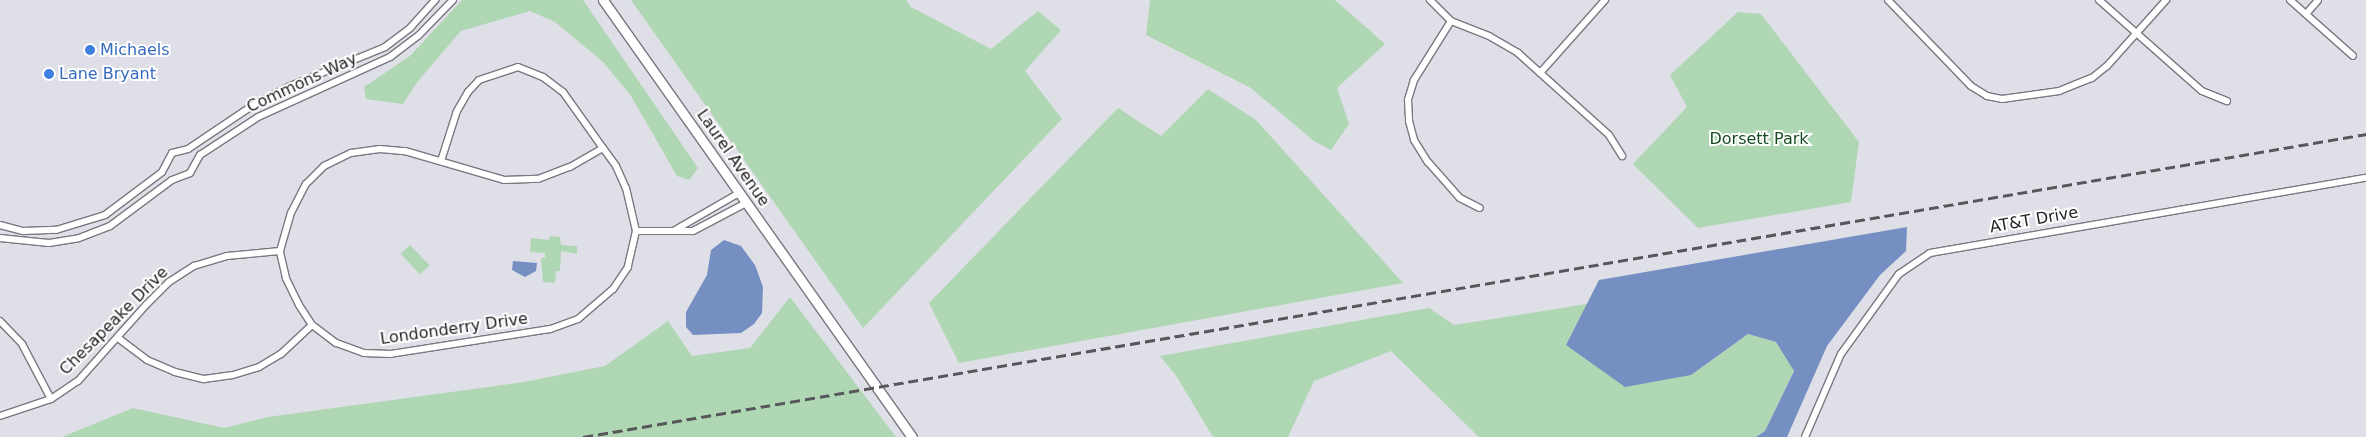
<!DOCTYPE html>
<style>
body{margin:0}
#map{position:relative;width:2366px;height:437px;overflow:hidden;background:#dfdfe8;font-family:"DejaVu Sans",sans-serif}
div>[style]{position:absolute}
[style*='--x']{left:calc(var(--x)*1px);top:calc(var(--y)*1px);width:calc(var(--w)*1px);rotate:calc(var(--a)*1deg)}
.green>*{inset:0;background:#afd7b3;transform-origin:0 0}
.water>*{inset:0;background:#768fc2}
.roads{filter:drop-shadow(1px 0 #787880) drop-shadow(-1px 0 #787880) drop-shadow(0 1px #787880) drop-shadow(0 -1px #787880)}
.minor>*{height:6px;margin:-3px;padding:0 3px;transform-origin:3px;border-radius:3px;background:#fff}
.secondary>*{height:9px;margin:-4.5px;padding:0 4.5px;transform-origin:4.5px;border-radius:4.5px;background:#fff}
.rail>*{height:2.5px;margin-top:-1.25px;transform-origin:0;background:repeating-linear-gradient(90deg,#57575b 0 10px,transparent 0 15px)}
.dots>*{width:14px;height:14px;translate:-50% -50%;box-sizing:border-box;border:2px solid #fff;border-radius:50%}
span{translate:-50% -50%;white-space:nowrap;text-align:center;line-height:1.15;-webkit-text-stroke:4px #fff;paint-order:stroke}
.shop-label{font-size:16px;color:#366cbe}
.left{translate:0 -50%;text-align:left}
.street-label{font-size:16px;color:#222225}
.park-label{font-size:16px;color:#174c21}
</style>
<div id="map">
<div class="green">
<i style="clip-path:polygon(462px 0,583px 0,698px 168px,689px 180px,677px 176px,631px 96px,603px 62px,555px 22px,530px 11px,461px 31px,418px 81px,403px 104px,366px 99px,364px 87px,410px 56px)"></i>
<i style="clip-path:polygon(631px 0,906px 0,911px 7px,991px 49px,1038px 11px,1061px 30px,1025px 71px,1062px 119px,863px 328px)"></i>
<i style="clip-path:polygon(1150px 0,1335px 0,1385px 44px,1337px 88px,1349px 124px,1331px 150px,1314px 141px,1251px 88px,1146px 35px)"></i>
<i style="clip-path:polygon(1738px 12px,1761px 14px,1859px 142px,1851px 202px,1698px 228px,1633px 164px,1687px 107px,1670px 75px)"></i>
<i style="clip-path:polygon(1208px 89px,1256px 120px,1403px 283px,959px 363px,929px 303px,1118px 108px,1161px 136px)"></i>
<i style="clip-path:polygon(550px 236px,560px 237px,561px 245px,577px 246px,577px 254px,561px 251px,560px 271px,556px 271px,555px 283px,543px 282px,541px 258px,545px 258px,545px 253px,530px 252px,531px 238px,549px 240px)"></i>
<i style="left:410px;top:245px;width:28px;height:13px;rotate:46deg"></i>
<i style="clip-path:polygon(790px 297px,896px 437px,62px 437px,133px 408px,224px 428px,268px 417px,524px 382px,605px 366px,668px 321px,692px 356px,750px 348px)"></i>
<i style="clip-path:polygon(1587px 304px,1566px 345px,1691px 375px,1748px 334px,1776px 342px,1794px 370px,1765px 431px,1756px 437px,1479px 437px,1391px 351px,1314px 381px,1288px 437px,1213px 437px,1177px 377px,1160px 356px,1429px 308px,1454px 325px)"></i>
</div>
<div class="water">
<i style="clip-path:polygon(1907px 227px,1906px 251px,1880px 275px,1827px 346px,1787px 437px,1756px 437px,1765px 431px,1794px 371px,1776px 342px,1748px 334px,1691px 375px,1625px 387px,1566px 345px,1599px 280px)"></i>
<i style="clip-path:polygon(724px 240px,741px 246px,755px 265px,763px 287px,762px 313px,754px 324px,741px 333px,693px 335px,686px 327px,686px 312px,707px 275px,711px 250px)"></i>
<i style="clip-path:polygon(513px 261px,537px 263px,536px 271px,525px 277px,512px 270px)"></i>
</div>
<div class="roads">
<div class="minor">
<i style="--x:1430;--y:0;--w:30;--a:45"></i>
<i style="--x:1451;--y:21;--w:41;--a:21.5"></i>
<i style="--x:1489;--y:36;--w:34;--a:30"></i>
<i style="--x:1518;--y:53;--w:122;--a:42"></i>
<i style="--x:1609;--y:135;--w:25;--a:58"></i>
<i style="--x:1888;--y:0;--w:120;--a:46"></i>
<i style="--x:1971;--y:86;--w:19;--a:32"></i>
<i style="--x:1987;--y:96;--w:15;--a:11"></i>
<i style="--x:2002;--y:99;--w:58;--a:-8"></i>
<i style="--x:2059;--y:91;--w:35;--a:-22"></i>
<i style="--x:2092;--y:78;--w:19;--a:-39"></i>
<i style="--x:2107;--y:66;--w:89;--a:-48.2"></i>
<i style="--x:2099;--y:0;--w:137;--a:41.5"></i>
<i style="--x:2202;--y:91;--w:27;--a:22"></i>
<i style="--x:2290;--y:0;--w:84;--a:41.6"></i>
<i style="--x:2306;--y:14;--w:18;--a:-49"></i>
<i style="--x:1451;--y:21;--w:70;--a:122.1"></i>
<i style="--x:1414;--y:80;--w:21;--a:107"></i>
<i style="--x:1408;--y:100;--w:21;--a:87"></i>
<i style="--x:1409;--y:121;--w:20;--a:75"></i>
<i style="--x:1414;--y:140;--w:26;--a:58"></i>
<i style="--x:1428;--y:162;--w:48;--a:48.4"></i>
<i style="--x:1460;--y:198;--w:22;--a:27"></i>
<i style="--x:1540;--y:73;--w:98;--a:-48.3"></i>
<i style="--x:603;--y:148;--w:22;--a:54"></i>
<i style="--x:616;--y:166;--w:24;--a:66"></i>
<i style="--x:626;--y:188;--w:44;--a:76.9"></i>
<i style="--x:636;--y:231;--w:37;--a:103"></i>
<i style="--x:628;--y:267;--w:27;--a:124"></i>
<i style="--x:613;--y:289;--w:46;--a:139.4"></i>
<i style="--x:578;--y:319;--w:30;--a:160"></i>
<i style="--x:550;--y:329;--w:161;--a:171.1"></i>
<i style="--x:391;--y:354;--w:27;--a:-178"></i>
<i style="--x:364;--y:353;--w:30;--a:-160"></i>
<i style="--x:336;--y:343;--w:30;--a:-143"></i>
<i style="--x:312;--y:325;--w:24;--a:-123"></i>
<i style="--x:299;--y:305;--w:30;--a:-116"></i>
<i style="--x:286;--y:278;--w:28;--a:-103"></i>
<i style="--x:280;--y:251;--w:40;--a:-74"></i>
<i style="--x:291;--y:213;--w:33;--a:-63"></i>
<i style="--x:306;--y:184;--w:25;--a:-45"></i>
<i style="--x:324;--y:166;--w:30;--a:-26"></i>
<i style="--x:351;--y:153;--w:29;--a:-8"></i>
<i style="--x:380;--y:149;--w:25;--a:5"></i>
<i style="--x:405;--y:151;--w:103;--a:16.3"></i>
<i style="--x:504;--y:180;--w:34;--a:-2"></i>
<i style="--x:538;--y:179;--w:34;--a:-21"></i>
<i style="--x:570;--y:167;--w:38;--a:-30"></i>
<i style="--x:441;--y:161;--w:52;--a:-72.3"></i>
<i style="--x:457;--y:111;--w:22;--a:-60"></i>
<i style="--x:468;--y:92;--w:16;--a:-47"></i>
<i style="--x:479;--y:80;--w:41;--a:-18.4"></i>
<i style="--x:518;--y:67;--w:27;--a:22"></i>
<i style="--x:543;--y:77;--w:25;--a:37"></i>
<i style="--x:563;--y:92;--w:69;--a:54.5"></i>
<i style="--x:0;--y:225;--w:24;--a:15"></i>
<i style="--x:23;--y:231;--w:33;--a:-2"></i>
<i style="--x:56;--y:230;--w:51;--a:-17"></i>
<i style="--x:105;--y:215;--w:71;--a:-37"></i>
<i style="--x:162;--y:172;--w:21;--a:-62"></i>
<i style="--x:172;--y:153;--w:16;--a:-14"></i>
<i style="--x:188;--y:149;--w:81;--a:-33.9"></i>
<i style="--x:255;--y:104;--w:39;--a:-27"></i>
<i style="--x:290;--y:86;--w:103;--a:-22.3"></i>
<i style="--x:385;--y:47;--w:31;--a:-37"></i>
<i style="--x:410;--y:28;--w:38;--a:-48"></i>
<i style="--x:675;--y:230;--w:74;--a:-30"></i>
<i style="--x:636;--y:231;--w:57;--a:0"></i>
<i style="--x:693;--y:231;--w:60;--a:-27.8"></i>
<i style="--x:0;--y:238;--w:49;--a:5.8"></i>
<i style="--x:49;--y:243;--w:30;--a:-9"></i>
<i style="--x:79;--y:238;--w:33;--a:-21"></i>
<i style="--x:110;--y:226;--w:77;--a:-36.6"></i>
<i style="--x:172;--y:180;--w:19;--a:-21"></i>
<i style="--x:190;--y:173;--w:21;--a:-61"></i>
<i style="--x:200;--y:155;--w:69;--a:-33.2"></i>
<i style="--x:258;--y:117;--w:145;--a:-24.4"></i>
<i style="--x:390;--y:57;--w:35;--a:-37"></i>
<i style="--x:418;--y:36;--w:50;--a:-45.8"></i>
<i style="--x:0;--y:321;--w:32;--a:46"></i>
<i style="--x:22;--y:344;--w:62;--a:62.2"></i>
<i style="--x:118;--y:338;--w:36;--a:37"></i>
<i style="--x:147;--y:360;--w:30;--a:23"></i>
<i style="--x:175;--y:372;--w:30;--a:14"></i>
<i style="--x:204;--y:379;--w:29;--a:-8"></i>
<i style="--x:233;--y:375;--w:27;--a:-17"></i>
<i style="--x:259;--y:367;--w:26;--a:-31"></i>
<i style="--x:281;--y:354;--w:42;--a:-43.1"></i>
<i style="--x:0;--y:416;--w:54;--a:-18.4"></i>
<i style="--x:51;--y:399;--w:32;--a:-34"></i>
<i style="--x:78;--y:381;--w:102;--a:-48.2"></i>
<i style="--x:146;--y:305;--w:33;--a:-45"></i>
<i style="--x:169;--y:282;--w:30;--a:-33"></i>
<i style="--x:194;--y:266;--w:34;--a:-17"></i>
<i style="--x:227;--y:256;--w:53;--a:-5.4"></i>
<i style="--x:1805;--y:437;--w:90;--a:-66.6"></i>
<i style="--x:1841;--y:354;--w:99;--a:-54.1"></i>
<i style="--x:1899;--y:274;--w:37;--a:-34"></i>
<i style="--x:1930;--y:253;--w:442;--a:-9.8"></i>
</div>
<div class="secondary">
<i style="--x:603;--y:0;--w:535;--a:54.74"></i>
</div>
</div>
<div class="rail">
<i style="--x:583;--y:437;--w:1809;--a:-9.64"></i>
</div>
<div class="dots">
<i style="left:90px;top:50px;background:#3f7fe0"></i>
<i style="left:49px;top:74px;background:#3f7fe0"></i>
</div>
<div class="shop-label">
<span class="left" style="left:100px;top:50px">Michaels</span>
<span class="left" style="left:59px;top:74px">Lane Bryant</span>
</div>
<div class="street-label">
<span style="left:302px;top:83px;rotate:-25deg">Commons Way</span>
<span style="left:733px;top:158px;rotate:55deg">Laurel Avenue</span>
<span style="left:2034px;top:220px;rotate:-10deg">AT&amp;T Drive</span>
<span style="left:114px;top:321px;rotate:-45deg">Chesapeake Drive</span>
<span style="left:454px;top:329px;rotate:-8deg">Londonderry Drive</span>
</div>
<div class="park-label">
<span style="left:1759px;top:139px">Dorsett Park</span>
</div>
</div>
